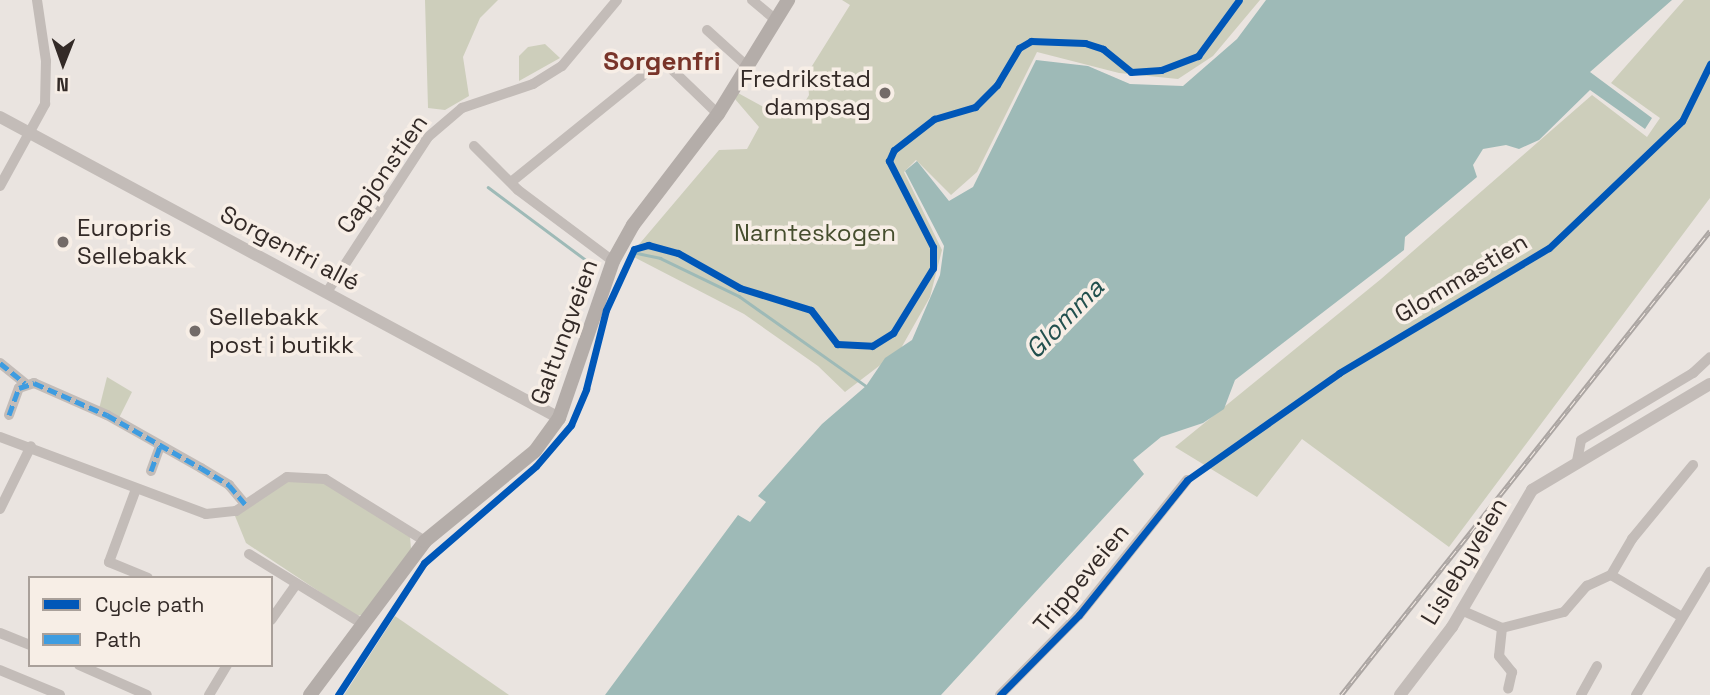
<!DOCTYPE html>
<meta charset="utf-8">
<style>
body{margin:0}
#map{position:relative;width:1710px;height:695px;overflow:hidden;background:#eae4e0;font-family:"Space Grotesk",sans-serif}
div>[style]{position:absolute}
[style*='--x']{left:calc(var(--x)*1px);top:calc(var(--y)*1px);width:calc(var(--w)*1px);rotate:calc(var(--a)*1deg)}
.green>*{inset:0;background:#cdcebb}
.water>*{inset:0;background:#9ebab7}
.stream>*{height:2.5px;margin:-1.25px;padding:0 1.25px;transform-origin:1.25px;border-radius:1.25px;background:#9ebab7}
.minor>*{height:10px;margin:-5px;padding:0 5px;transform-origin:5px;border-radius:5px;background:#c3bcb8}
.tertiary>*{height:12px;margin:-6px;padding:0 6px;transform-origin:6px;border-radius:6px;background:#c3bcb8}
.secondary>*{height:14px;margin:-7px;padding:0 7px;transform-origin:7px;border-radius:7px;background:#b4ada9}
.rail>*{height:5px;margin-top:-2.5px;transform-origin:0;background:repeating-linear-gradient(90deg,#f7eee6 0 8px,#aba5a2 0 16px);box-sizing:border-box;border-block:2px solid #aba5a2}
.quiet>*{height:5px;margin-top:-2.5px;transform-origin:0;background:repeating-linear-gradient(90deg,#3e9ce0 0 10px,transparent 0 15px)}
.cycleway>*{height:7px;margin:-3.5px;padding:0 3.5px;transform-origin:3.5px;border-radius:3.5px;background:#0057b8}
.dots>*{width:19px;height:19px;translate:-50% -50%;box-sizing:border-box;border:4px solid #f7eee6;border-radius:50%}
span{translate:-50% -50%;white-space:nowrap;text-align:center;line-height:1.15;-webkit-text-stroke:7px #f7eee6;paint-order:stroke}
.poi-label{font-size:24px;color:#332a27}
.right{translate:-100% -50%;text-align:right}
.left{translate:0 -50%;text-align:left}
.street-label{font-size:24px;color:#332a27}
.park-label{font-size:24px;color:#464e2e}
.neighbourhood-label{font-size:26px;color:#793429;font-weight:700}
.water-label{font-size:26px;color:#22504e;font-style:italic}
.legend{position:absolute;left:28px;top:576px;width:245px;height:91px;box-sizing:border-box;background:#f7eee6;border:2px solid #a9a09a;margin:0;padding:9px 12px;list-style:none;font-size:21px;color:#332a27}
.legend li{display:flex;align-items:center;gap:14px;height:35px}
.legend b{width:35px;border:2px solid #a9a09a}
.north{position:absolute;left:28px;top:28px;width:70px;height:70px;-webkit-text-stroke:5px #f7eee6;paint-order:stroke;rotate:181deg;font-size:19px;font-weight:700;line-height:28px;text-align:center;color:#332a27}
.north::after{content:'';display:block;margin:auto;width:24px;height:32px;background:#332a27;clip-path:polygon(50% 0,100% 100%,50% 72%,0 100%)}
</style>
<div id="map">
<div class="green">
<i style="clip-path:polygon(425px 0,498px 0,480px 18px,463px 57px,469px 96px,445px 110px,428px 108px)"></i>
<i style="clip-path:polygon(842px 0,1260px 0,1213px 56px,1178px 79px,1119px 73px,1037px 52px,977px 172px,951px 195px,916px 160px,904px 172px,942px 250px,930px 297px,900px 350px,845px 392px,818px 366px,744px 314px,630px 255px,719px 150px,747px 149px,759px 127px,735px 99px,738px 93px,780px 116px,796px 117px,809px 95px,807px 74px,850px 5px)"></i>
<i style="clip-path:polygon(1684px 0,1710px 0,1710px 198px,1449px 547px,1302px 439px,1257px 497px,1175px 447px,1381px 279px,1592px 95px,1647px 137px,1660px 118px,1611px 83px)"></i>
<i style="clip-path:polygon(545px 44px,560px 58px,519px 81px,519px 56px,528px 47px)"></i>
<i style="clip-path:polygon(107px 377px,132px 392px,119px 418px,99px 409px)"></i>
<i style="clip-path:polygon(303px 479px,324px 483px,410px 536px,411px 549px,363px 615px,356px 616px,246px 543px,235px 516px,282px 482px)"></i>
<i style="clip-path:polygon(395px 616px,509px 695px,344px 695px)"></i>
</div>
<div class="water">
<i style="clip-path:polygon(1266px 0,1672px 0,1590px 72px,1652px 118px,1645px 129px,1590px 90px,1539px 140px,1519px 149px,1506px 145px,1483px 149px,1473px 165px,1477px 177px,1405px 237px,1404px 250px,1235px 380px,1224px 409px,1203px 423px,1161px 437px,1133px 460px,1144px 474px,941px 695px,605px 695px,738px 515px,750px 522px,766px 502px,758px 496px,822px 424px,866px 386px,885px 358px,912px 340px,940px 275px,944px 246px,905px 171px,917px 161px,949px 201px,973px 187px,1036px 60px,1088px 66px,1130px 84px,1183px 86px,1237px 39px)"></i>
</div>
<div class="stream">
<i style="--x:488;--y:187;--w:122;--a:36.7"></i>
<i style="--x:637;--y:253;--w:24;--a:12"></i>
<i style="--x:660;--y:258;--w:88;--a:25.7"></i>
<i style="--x:739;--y:296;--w:156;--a:35.3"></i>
</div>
<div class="minor">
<i style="--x:752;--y:0;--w:31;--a:40"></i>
<i style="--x:707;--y:30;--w:55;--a:42.1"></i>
<i style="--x:474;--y:146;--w:62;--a:45"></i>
<i style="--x:518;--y:190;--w:119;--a:36.8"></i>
<i style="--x:511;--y:182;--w:194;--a:-38.9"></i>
<i style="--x:662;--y:60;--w:78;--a:44"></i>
<i style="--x:0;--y:186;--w:94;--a:-61.2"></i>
<i style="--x:45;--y:104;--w:43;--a:-88.7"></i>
<i style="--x:46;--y:61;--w:62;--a:-98.4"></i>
<i style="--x:327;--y:292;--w:185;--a:-56.9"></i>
<i style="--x:428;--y:137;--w:45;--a:-40.5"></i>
<i style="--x:462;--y:108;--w:75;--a:-18.7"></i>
<i style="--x:533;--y:84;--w:34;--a:-32"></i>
<i style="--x:562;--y:66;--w:86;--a:-50.2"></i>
<i style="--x:0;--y:363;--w:32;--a:39"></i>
<i style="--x:9;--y:415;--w:29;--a:-70"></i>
<i style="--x:19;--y:388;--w:16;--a:-18"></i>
<i style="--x:34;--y:383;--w:80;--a:23.7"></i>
<i style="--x:107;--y:415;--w:108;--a:29.4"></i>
<i style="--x:201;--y:468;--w:33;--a:31"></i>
<i style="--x:229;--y:485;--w:25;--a:50"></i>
<i style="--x:0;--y:437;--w:220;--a:20.5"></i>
<i style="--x:206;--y:514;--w:30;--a:-6"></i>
<i style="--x:236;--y:511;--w:61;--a:-33.7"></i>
<i style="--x:287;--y:477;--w:38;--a:3"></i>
<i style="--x:325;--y:479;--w:118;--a:31.8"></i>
<i style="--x:1577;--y:461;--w:21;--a:-79"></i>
<i style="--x:1581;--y:440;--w:131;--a:-30.9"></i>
<i style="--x:1693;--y:373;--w:23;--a:-43"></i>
<i style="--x:151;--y:471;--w:27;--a:-70"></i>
<i style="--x:136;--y:489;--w:78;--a:110.3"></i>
<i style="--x:109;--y:562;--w:42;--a:22.3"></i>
<i style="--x:0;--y:509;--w:70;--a:-63.8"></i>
<i style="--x:249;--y:554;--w:134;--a:31.6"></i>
<i style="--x:1611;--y:575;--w:82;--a:30.6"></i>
<i style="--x:1461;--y:610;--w:45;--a:23.7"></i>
<i style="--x:1502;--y:628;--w:64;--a:-14.5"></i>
<i style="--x:1564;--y:612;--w:35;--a:-49"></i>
<i style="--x:1587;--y:586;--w:26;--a:-25"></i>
<i style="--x:1611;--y:575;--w:42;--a:-59.7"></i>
<i style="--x:1632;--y:539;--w:96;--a:-50.5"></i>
<i style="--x:271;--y:620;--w:42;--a:-54.8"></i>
<i style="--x:1502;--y:628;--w:28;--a:96"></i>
<i style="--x:1499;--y:656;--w:21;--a:51"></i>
<i style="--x:1512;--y:672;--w:17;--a:103"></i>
<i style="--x:0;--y:633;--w:32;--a:22"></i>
<i style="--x:79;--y:665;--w:74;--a:23.8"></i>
<i style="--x:0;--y:670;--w:65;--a:22.6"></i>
<i style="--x:209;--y:695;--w:35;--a:-59"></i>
<i style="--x:1000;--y:695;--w:112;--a:-45.4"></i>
<i style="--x:1079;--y:615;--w:173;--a:-51.3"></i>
<i style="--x:1581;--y:695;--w:33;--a:-61"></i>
<i style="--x:1636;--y:695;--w:144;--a:-59"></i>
</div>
<div class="tertiary">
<i style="--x:0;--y:117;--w:635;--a:28.3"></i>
<i style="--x:1400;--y:695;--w:86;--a:-52.6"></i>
<i style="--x:1452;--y:627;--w:159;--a:-59.7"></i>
<i style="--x:1532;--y:490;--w:207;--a:-30.8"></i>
</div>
<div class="secondary">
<i style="--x:310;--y:695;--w:192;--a:-53.2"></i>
<i style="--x:425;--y:541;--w:142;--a:-39.3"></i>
<i style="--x:535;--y:451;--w:41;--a:-54"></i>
<i style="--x:559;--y:418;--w:166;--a:-71"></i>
<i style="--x:613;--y:261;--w:41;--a:-60.9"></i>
<i style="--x:633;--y:225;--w:140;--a:-52.6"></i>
<i style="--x:718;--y:114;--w:134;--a:-58.4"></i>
</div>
<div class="rail">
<i style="--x:1341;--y:695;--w:593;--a:-51.51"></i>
</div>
<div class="quiet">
<i style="--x:0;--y:363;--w:32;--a:39"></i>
<i style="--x:9;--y:415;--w:29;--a:-70"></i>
<i style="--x:19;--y:388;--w:16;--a:-18"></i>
<i style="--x:34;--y:383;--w:80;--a:23.7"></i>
<i style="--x:107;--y:415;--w:108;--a:29.4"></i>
<i style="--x:201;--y:468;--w:33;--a:31"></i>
<i style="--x:229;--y:485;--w:25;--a:50"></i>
<i style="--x:151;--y:471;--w:27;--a:-70"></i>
</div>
<div class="cycleway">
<i style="--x:338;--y:695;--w:158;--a:-56.9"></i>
<i style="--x:424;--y:563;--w:148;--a:-40.9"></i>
<i style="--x:536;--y:466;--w:54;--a:-49.5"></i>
<i style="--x:571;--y:425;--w:39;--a:-67"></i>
<i style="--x:586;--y:389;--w:81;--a:-75.8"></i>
<i style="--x:606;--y:310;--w:67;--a:-65.3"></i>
<i style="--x:634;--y:249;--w:15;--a:-16"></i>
<i style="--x:648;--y:245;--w:31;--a:15"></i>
<i style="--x:678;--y:253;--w:71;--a:29.4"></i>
<i style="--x:740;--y:288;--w:74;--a:17.2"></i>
<i style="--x:811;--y:310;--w:43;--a:52.6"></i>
<i style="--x:837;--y:344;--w:35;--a:3"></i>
<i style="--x:872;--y:346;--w:25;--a:-32"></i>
<i style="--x:893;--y:333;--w:76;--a:-58.4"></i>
<i style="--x:933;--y:268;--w:21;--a:-90"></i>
<i style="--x:933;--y:247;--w:97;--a:-117.1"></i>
<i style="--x:889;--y:161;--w:12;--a:-66"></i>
<i style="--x:894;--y:150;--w:51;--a:-37.8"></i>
<i style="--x:934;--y:119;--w:43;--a:-16.3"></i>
<i style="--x:975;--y:107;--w:31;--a:-45"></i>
<i style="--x:997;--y:85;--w:43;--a:-59.3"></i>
<i style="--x:1019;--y:48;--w:14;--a:-30"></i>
<i style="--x:1031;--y:41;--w:54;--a:2.1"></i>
<i style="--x:1085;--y:43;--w:19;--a:18"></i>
<i style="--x:1103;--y:49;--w:36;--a:39"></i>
<i style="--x:1131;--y:72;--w:30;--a:-4"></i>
<i style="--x:1161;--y:70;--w:40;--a:-21"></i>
<i style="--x:1198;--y:56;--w:69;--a:-53.8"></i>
<i style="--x:1000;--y:695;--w:112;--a:-45.4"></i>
<i style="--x:1079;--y:615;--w:173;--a:-51.3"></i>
<i style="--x:1187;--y:480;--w:186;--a:-35.1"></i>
<i style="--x:1339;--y:373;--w:244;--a:-30.8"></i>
<i style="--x:1549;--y:248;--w:184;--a:-43.7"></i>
<i style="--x:1682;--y:121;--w:64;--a:-63.8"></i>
</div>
<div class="dots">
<i style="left:885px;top:93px;background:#736b68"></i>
<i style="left:63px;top:242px;background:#736b68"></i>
<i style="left:195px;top:331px;background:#736b68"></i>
</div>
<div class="poi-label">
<span class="right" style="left:871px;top:93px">Fredrikstad<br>dampsag</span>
<span class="left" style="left:77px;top:242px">Europris<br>Sellebakk</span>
<span class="left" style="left:209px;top:331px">Sellebakk<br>post i butikk</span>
</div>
<div class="street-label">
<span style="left:382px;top:174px;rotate:-55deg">Capjonstien</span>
<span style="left:290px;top:248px;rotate:28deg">Sorgenfri allé</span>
<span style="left:1461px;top:278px;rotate:-31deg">Glommastien</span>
<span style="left:564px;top:332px;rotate:-70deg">Galtungveien</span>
<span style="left:1464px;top:561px;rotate:-59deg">Lislebyveien</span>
<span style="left:1081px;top:578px;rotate:-50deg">Trippeveien</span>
</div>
<div class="park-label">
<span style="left:815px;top:233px">Narnteskogen</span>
</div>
<div class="neighbourhood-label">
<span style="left:662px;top:62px">Sorgenfri</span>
</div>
<div class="water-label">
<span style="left:1065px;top:319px;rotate:-46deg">Glomma</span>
</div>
<ul class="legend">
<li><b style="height:9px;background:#0057b8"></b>Cycle path</li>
<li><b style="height:9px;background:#3e9ce0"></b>Path</li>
</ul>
<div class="north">N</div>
</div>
